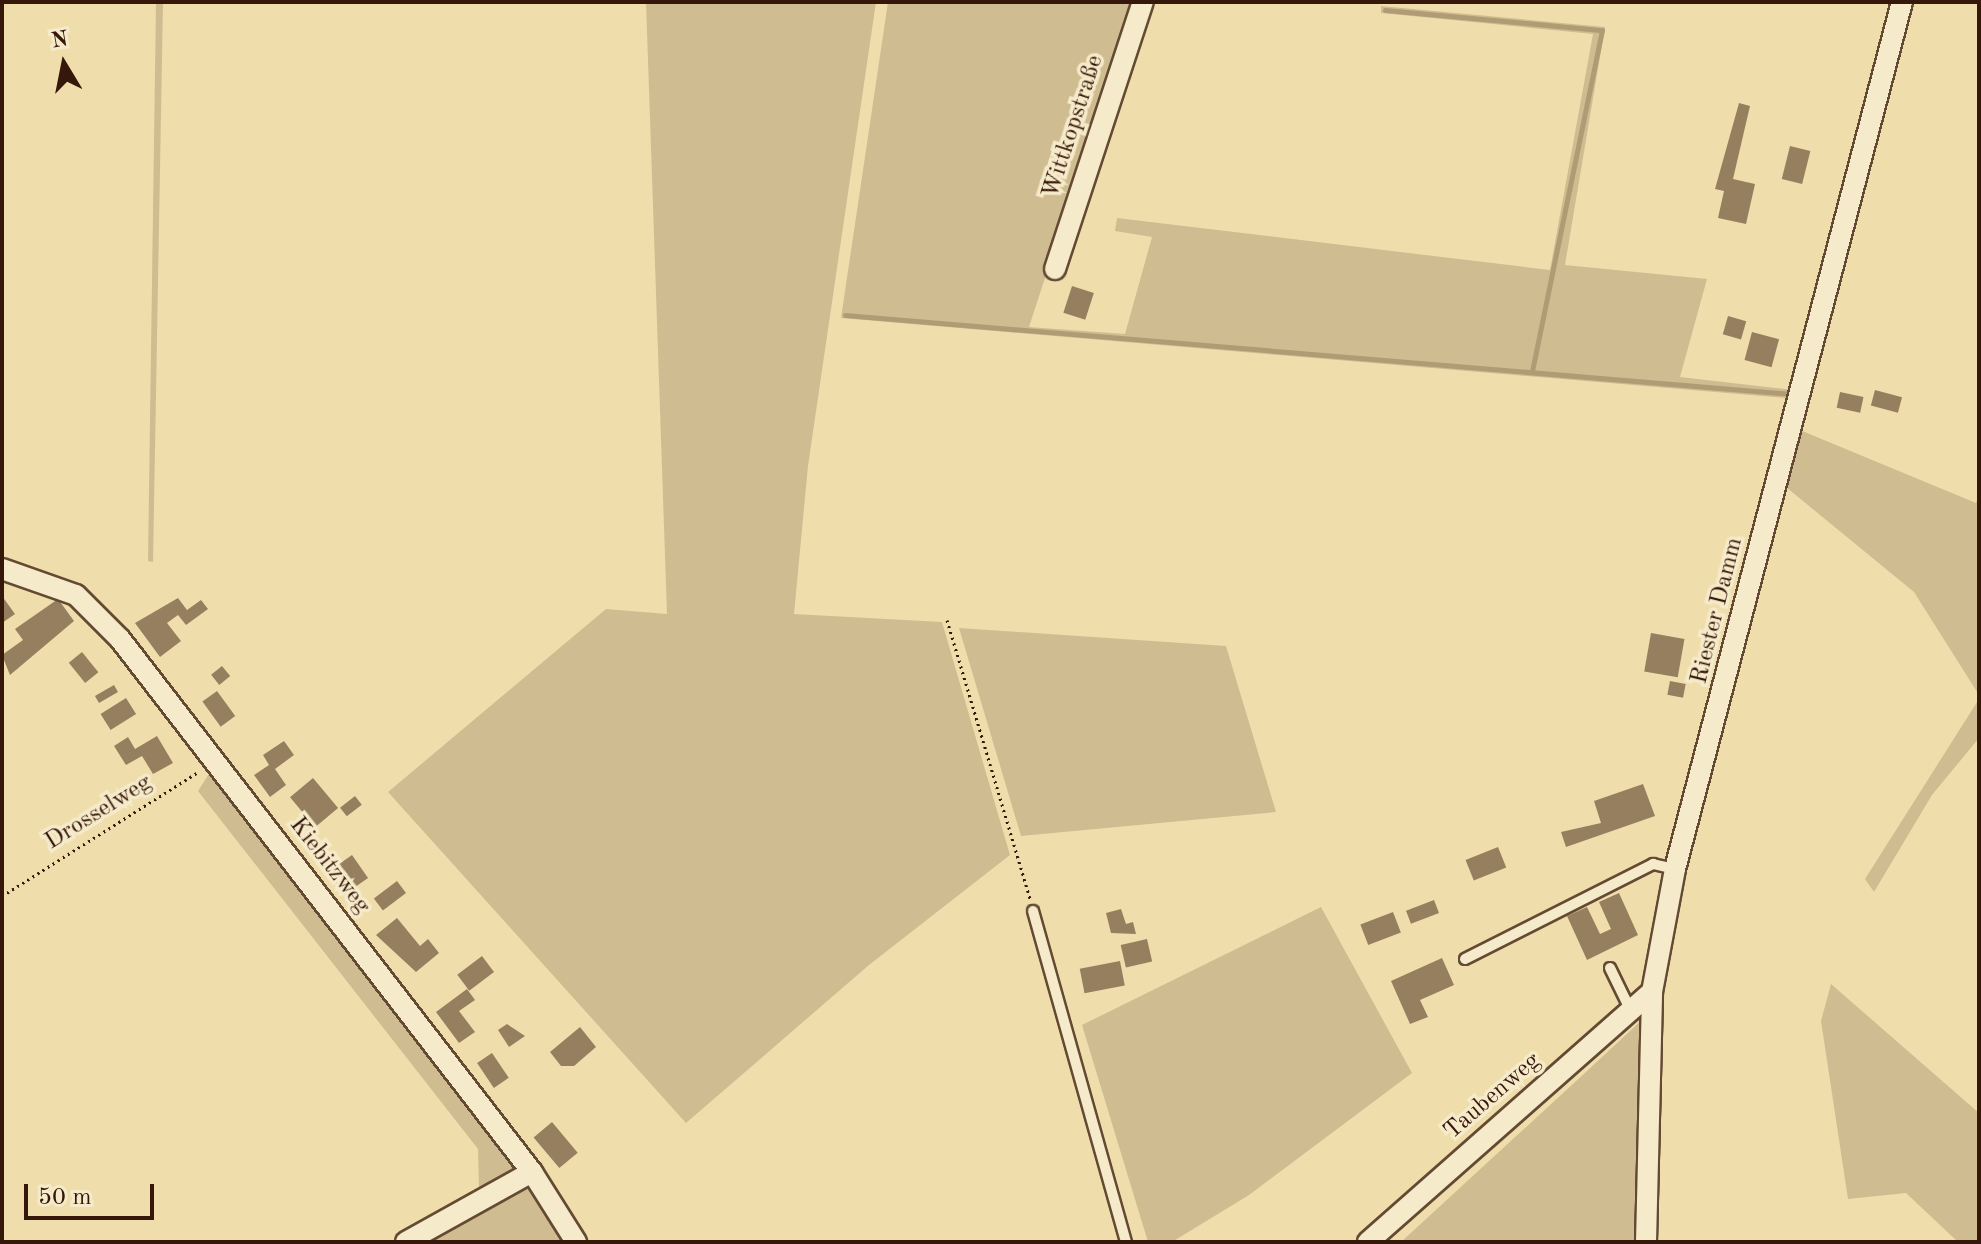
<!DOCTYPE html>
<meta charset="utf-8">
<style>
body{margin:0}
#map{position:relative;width:1981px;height:1244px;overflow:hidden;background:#efdeac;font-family:"Old Standard TT",serif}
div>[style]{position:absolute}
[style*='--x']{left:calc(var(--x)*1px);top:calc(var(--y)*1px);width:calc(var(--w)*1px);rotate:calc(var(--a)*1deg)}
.green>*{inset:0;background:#d0bc91}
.stream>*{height:5px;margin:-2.5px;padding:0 2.5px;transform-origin:2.5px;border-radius:2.5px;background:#b09b75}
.building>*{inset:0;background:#967f5f;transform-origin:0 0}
.path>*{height:3px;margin-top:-1.5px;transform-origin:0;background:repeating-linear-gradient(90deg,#36180b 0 2px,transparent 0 6px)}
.roads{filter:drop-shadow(2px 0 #644a33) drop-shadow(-2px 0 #644a33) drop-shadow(0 2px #644a33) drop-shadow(0 -2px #644a33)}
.service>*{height:10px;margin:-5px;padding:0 5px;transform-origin:5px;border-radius:5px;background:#f5eac9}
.minor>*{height:20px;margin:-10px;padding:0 10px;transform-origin:10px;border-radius:10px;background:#f5eac9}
span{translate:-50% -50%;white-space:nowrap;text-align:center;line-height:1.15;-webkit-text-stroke:7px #f5eac9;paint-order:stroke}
.street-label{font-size:24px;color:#36180b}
.frame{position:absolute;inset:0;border:4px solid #36180b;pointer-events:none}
.north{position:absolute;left:24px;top:24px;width:80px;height:80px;-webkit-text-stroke:6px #f5eac9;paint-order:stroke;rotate:350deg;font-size:22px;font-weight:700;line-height:32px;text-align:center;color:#36180b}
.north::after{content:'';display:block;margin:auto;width:28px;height:36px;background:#36180b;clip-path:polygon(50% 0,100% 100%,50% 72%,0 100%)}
.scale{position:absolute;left:24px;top:1184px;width:130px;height:36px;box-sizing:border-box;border:4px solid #36180b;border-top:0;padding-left:10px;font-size:24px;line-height:28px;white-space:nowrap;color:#36180b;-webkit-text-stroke:6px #f5eac9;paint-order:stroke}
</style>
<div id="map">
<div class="green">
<i style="clip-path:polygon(156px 2px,163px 2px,153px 562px,148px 561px)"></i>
<i style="clip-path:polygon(646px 2px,876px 2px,808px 466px,794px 614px,942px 622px,1010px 855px,869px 965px,686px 1123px,388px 792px,606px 609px,667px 614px)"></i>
<i style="clip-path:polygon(888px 2px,1135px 2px,1029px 327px,1125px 334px,1152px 237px,1115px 231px,1117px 218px,1550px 270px,1593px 34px,1381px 13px,1381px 6px,1605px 27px,1565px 265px,1707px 279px,1680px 377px,1794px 390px,1787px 398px,841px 318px)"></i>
<i style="clip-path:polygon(1795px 428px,1976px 503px,1979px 496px,1979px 695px,1914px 592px,1781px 483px)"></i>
<i style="clip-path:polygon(959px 628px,1226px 646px,1276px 812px,1021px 836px)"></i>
<i style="clip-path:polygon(1979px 699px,1979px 738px,1932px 795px,1874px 892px,1865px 879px)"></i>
<i style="clip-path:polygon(212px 769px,524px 1167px,479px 1189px,478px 1149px,198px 791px)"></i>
<i style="clip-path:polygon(1321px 907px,1412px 1073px,1249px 1195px,1172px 1242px,1148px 1242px,1082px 1025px)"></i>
<i style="clip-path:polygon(1831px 984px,1979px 1113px,1979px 1242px,1958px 1242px,1906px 1193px,1848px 1199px,1821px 1021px)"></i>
<i style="clip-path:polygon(1643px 1019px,1638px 1242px,1401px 1242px,1574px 1083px)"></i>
<i style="clip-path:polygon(533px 1179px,568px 1242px,417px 1242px,482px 1212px)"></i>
</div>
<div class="stream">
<i style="--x:1385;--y:10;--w:218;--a:5.3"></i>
<i style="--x:1602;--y:30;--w:347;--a:101.6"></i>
<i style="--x:845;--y:315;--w:950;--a:4.77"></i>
</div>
<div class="building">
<i style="clip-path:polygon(1739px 103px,1750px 106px,1733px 179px,1755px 184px,1746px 224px,1718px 218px,1724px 191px,1715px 189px)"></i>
<i style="left:1790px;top:146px;width:21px;height:34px;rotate:14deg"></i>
<i style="left:1072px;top:286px;width:23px;height:28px;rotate:18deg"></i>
<i style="left:1728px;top:316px;width:19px;height:19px;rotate:16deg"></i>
<i style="left:1752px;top:332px;width:28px;height:29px;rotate:15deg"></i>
<i style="left:1875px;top:390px;width:28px;height:16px;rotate:15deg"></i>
<i style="left:1840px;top:392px;width:24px;height:16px;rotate:12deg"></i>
<i style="clip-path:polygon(2px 596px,15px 614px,2px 623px)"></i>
<i style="clip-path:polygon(178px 598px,187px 610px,201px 600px,208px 609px,186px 625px,178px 615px,167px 623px,181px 641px,160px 657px,135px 623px)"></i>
<i style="clip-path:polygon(58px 599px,74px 621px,10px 675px,2px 655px,23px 640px,15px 629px)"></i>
<i style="left:1651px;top:633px;width:34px;height:39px;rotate:10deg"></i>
<i style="left:82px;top:652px;width:26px;height:17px;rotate:51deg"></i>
<i style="left:222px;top:666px;width:13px;height:14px;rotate:51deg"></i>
<i style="left:1670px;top:681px;width:16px;height:14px;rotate:11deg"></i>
<i style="left:114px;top:685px;width:8px;height:22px;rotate:60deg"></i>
<i style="left:217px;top:691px;width:31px;height:18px;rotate:54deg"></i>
<i style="left:126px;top:698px;width:19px;height:30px;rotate:58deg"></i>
<i style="clip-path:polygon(157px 736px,173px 763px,153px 774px,142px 756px,126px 765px,114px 746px,128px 737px,135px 749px)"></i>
<i style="clip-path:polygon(284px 741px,294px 755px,275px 769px,286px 785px,270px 797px,254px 775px,269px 765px,263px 755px)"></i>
<i style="left:313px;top:778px;width:39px;height:30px;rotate:50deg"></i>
<i style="clip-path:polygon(1643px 784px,1655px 816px,1566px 847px,1561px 832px,1601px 823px,1594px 801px)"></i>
<i style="left:355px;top:796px;width:11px;height:19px;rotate:52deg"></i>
<i style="left:1498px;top:847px;width:22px;height:35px;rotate:68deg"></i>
<i style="left:352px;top:855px;width:28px;height:29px;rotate:55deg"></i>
<i style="left:397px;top:881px;width:15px;height:29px;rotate:53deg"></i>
<i style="clip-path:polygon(1619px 893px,1638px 935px,1587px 960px,1567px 916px,1587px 907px,1600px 934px,1611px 929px,1599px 902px)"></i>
<i style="left:1434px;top:900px;width:14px;height:30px;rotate:69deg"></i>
<i style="clip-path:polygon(1121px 909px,1126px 924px,1133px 922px,1136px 934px,1111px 933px,1106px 913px)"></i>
<i style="left:1393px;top:912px;width:22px;height:35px;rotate:69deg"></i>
<i style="clip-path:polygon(397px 918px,420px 946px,428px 939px,439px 953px,416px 972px,376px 935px)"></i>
<i style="left:1147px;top:939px;width:23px;height:27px;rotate:77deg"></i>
<i style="left:482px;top:956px;width:20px;height:31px;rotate:53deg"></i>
<i style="clip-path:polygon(1442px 958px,1454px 985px,1420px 1000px,1428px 1017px,1410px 1024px,1391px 981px)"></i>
<i style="left:1120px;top:961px;width:25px;height:41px;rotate:79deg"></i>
<i style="clip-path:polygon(467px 989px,475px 1000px,459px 1011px,475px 1032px,459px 1043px,436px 1012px)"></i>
<i style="clip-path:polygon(507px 1024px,525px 1036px,509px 1047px,498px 1030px)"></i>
<i style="clip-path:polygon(580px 1027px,596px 1047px,574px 1066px,561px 1066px,550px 1052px)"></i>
<i style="left:492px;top:1053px;width:30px;height:18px;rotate:56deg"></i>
<i style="left:552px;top:1122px;width:40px;height:24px;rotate:50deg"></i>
</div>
<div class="path">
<i style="--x:947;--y:620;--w:291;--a:73.4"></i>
<i style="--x:2;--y:896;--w:232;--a:-32.3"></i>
</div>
<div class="roads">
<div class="service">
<i style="--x:1033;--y:911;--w:344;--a:74.3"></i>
<i style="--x:1465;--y:959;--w:211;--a:-26.8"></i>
<i style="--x:1653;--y:864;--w:23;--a:13"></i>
<i style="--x:1610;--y:968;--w:46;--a:64"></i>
</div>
<div class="minor">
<i style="--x:1055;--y:269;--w:281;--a:-71.8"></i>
<i style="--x:2;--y:569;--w:78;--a:19.4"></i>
<i style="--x:76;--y:595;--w:62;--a:45"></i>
<i style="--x:120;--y:639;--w:674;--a:52.3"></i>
<i style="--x:532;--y:1172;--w:83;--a:57.8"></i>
<i style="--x:406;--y:1242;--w:144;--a:-29.1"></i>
<i style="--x:1368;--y:1242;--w:378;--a:-41.4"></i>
<i style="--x:1646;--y:1242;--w:250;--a:-88.6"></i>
<i style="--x:1652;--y:992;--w:125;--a:-79.4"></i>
<i style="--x:1675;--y:869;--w:896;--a:-75.33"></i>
</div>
</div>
<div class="street-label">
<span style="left:1074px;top:127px;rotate:-72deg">Wittkopstraße</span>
<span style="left:1718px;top:611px;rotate:-76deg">Riester Damm</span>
<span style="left:99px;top:813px;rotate:-32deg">Drosselweg</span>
<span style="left:329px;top:866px;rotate:52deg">Kiebitzweg</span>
<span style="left:1493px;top:1097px;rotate:-41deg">Taubenweg</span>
</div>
<div class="frame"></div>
<div class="north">N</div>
<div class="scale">50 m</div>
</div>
